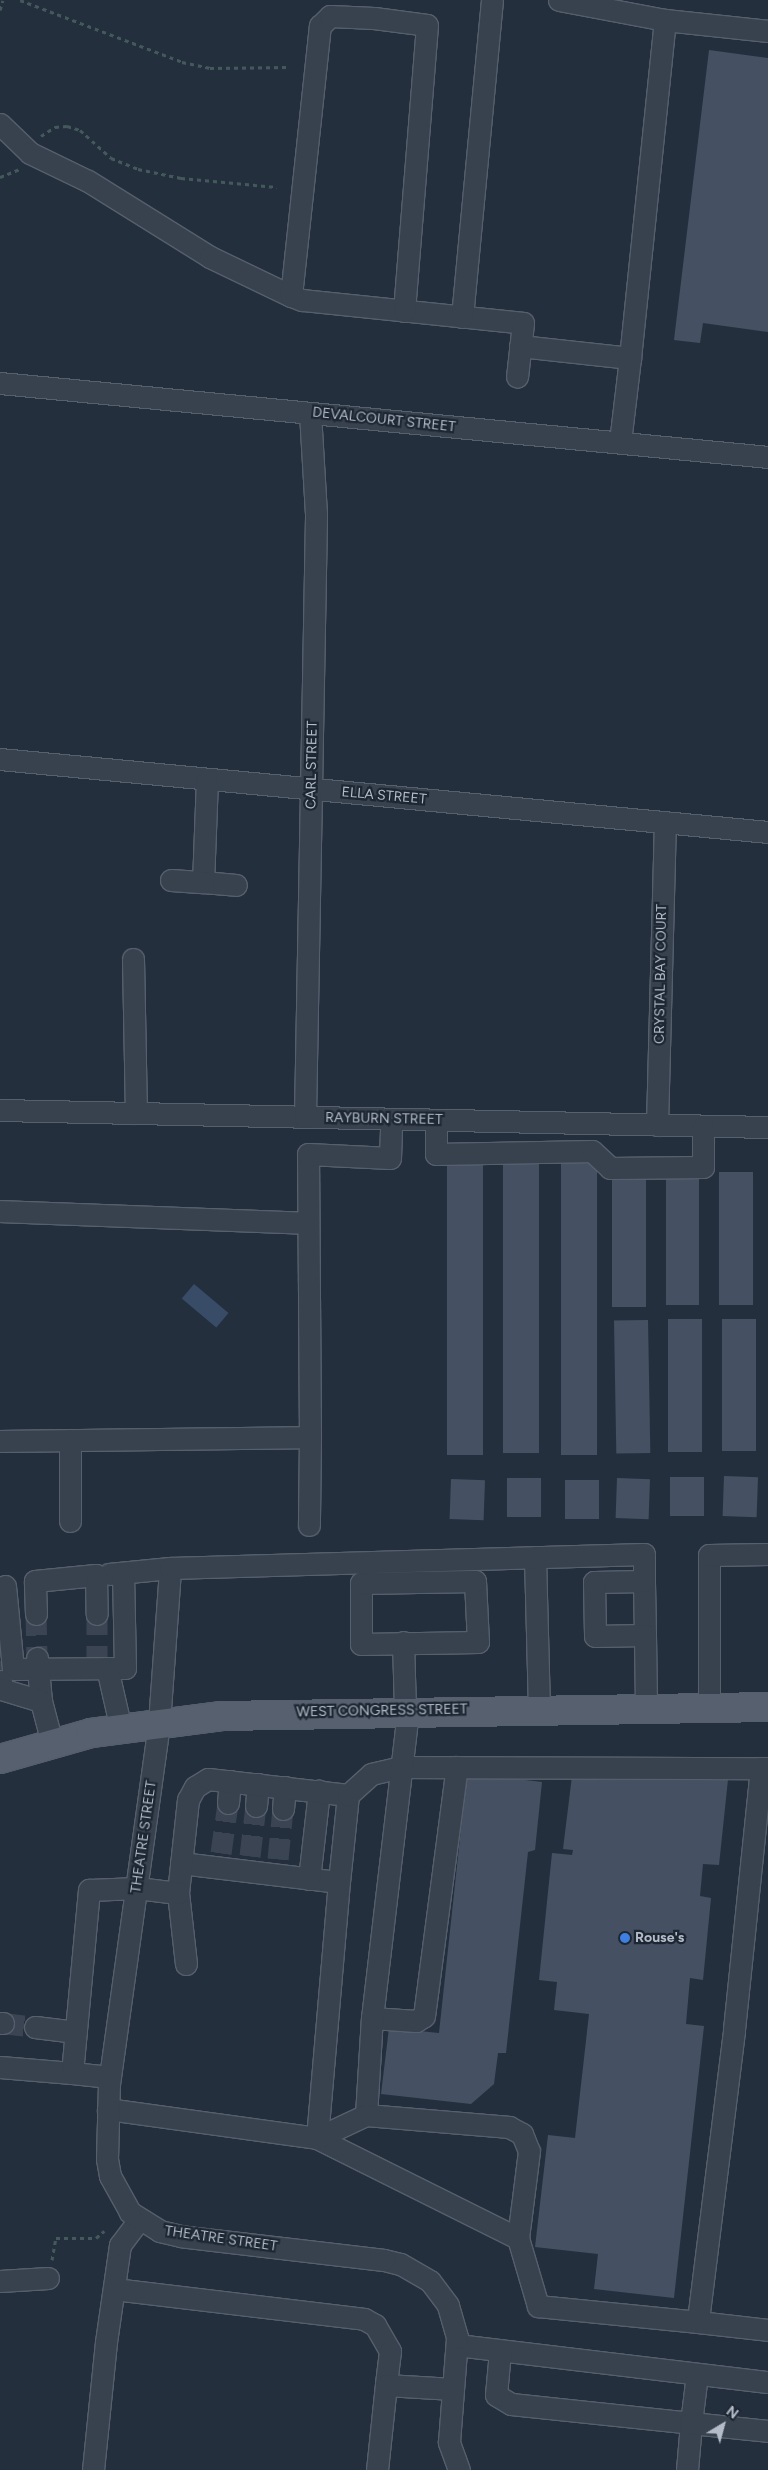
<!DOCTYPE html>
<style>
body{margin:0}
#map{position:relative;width:768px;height:2470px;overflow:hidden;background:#242f3e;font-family:Figtree,sans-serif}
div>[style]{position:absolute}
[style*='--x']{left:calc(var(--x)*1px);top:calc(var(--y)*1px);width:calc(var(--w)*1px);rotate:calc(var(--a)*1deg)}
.water>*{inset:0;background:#394c67;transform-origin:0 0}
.building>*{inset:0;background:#455162;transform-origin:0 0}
.minor-tunnel>*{height:21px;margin-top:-10.5px;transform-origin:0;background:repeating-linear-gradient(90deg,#3a4453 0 21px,transparent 0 32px)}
.path>*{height:3px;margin-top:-1.5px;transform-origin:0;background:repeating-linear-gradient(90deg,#44595c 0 4px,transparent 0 8px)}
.roads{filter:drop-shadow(1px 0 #565f6c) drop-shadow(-1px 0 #565f6c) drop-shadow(0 1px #565f6c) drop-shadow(0 -1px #565f6c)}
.minor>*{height:21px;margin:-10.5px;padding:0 10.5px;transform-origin:10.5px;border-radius:10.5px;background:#38414e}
.major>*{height:28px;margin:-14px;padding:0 14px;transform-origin:14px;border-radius:14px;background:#56606e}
.dots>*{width:14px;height:14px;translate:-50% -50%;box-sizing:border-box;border:2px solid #1d2633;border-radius:50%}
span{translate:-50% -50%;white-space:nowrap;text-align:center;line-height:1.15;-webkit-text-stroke:4.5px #1d2633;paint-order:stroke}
.street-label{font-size:14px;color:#b4bcc9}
.poi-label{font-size:14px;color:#b4bcc9;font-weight:700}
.left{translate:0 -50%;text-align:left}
.north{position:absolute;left:698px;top:2400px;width:50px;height:50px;-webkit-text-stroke:4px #1d2633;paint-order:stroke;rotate:37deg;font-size:14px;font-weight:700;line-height:20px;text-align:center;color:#b4bcc9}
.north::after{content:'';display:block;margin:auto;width:18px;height:22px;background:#b4bcc9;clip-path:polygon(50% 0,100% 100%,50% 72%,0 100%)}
</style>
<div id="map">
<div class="water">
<i style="left:194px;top:1284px;width:45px;height:19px;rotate:40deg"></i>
</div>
<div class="building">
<i style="clip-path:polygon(709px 50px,768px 58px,768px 332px,703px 323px,700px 343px,674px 340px)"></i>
<i style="left:539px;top:1160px;width:293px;height:36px;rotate:90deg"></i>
<i style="left:447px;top:1162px;width:36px;height:293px"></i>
<i style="left:561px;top:1162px;width:36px;height:293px"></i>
<i style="left:719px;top:1172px;width:34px;height:133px"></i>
<i style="left:666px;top:1173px;width:33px;height:132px"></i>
<i style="left:612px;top:1174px;width:34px;height:133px"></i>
<i style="left:668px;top:1319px;width:34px;height:133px"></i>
<i style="left:722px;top:1319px;width:34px;height:132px"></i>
<i style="left:648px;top:1320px;width:133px;height:34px;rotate:89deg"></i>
<i style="left:724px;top:1476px;width:34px;height:40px;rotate:2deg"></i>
<i style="left:670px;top:1477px;width:34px;height:39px"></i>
<i style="left:507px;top:1478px;width:34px;height:39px"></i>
<i style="left:617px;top:1478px;width:33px;height:40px;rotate:2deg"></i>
<i style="left:451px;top:1479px;width:34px;height:40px;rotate:2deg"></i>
<i style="left:565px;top:1480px;width:34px;height:39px"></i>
<i style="clip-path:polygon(729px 1770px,719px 1865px,703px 1864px,700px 1896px,711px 1898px,703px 1980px,690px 1978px,686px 2024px,704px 2026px,674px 2298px,594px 2289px,598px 2254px,535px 2247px,548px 2135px,575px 2138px,589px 2014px,554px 2010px,557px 1982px,539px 1980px,552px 1853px,572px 1855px,573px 1850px,563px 1849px,572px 1776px)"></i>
<i style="clip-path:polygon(467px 1773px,542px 1782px,535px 1850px,528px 1852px,506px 2053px,498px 2053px,494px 2084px,471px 2104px,381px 2094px,389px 2028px,439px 2033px)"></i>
</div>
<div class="minor-tunnel">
<i style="--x:36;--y:1614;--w:44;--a:88.7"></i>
<i style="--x:97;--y:1614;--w:43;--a:90"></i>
<i style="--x:0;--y:1660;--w:21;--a:87"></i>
<i style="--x:221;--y:1853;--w:50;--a:-82"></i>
<i style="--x:250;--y:1856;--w:50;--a:-83.2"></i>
<i style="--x:278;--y:1859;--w:50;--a:-84.3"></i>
<i style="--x:3;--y:2023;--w:32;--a:7"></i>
</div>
<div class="path">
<i style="--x:20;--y:0;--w:173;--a:20.9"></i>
<i style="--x:182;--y:62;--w:29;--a:12"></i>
<i style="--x:210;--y:68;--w:78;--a:-0.7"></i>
<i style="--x:0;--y:10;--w:10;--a:-73"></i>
<i style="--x:41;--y:136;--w:17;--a:-33"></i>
<i style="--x:55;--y:127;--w:12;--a:-5"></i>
<i style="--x:67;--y:126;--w:14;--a:17"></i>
<i style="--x:80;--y:130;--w:42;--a:42.1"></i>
<i style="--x:111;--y:158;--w:29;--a:22"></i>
<i style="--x:138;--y:169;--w:44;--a:11.8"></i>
<i style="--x:181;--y:178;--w:96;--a:5.4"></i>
<i style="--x:0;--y:177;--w:22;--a:-22"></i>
<i style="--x:52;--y:2260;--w:22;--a:-80"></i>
<i style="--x:56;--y:2238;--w:40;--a:0"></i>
<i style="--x:96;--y:2238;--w:11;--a:-41"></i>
</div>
<div class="roads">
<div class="minor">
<i style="--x:559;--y:0;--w:108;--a:10.7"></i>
<i style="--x:665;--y:20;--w:104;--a:6.1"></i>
<i style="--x:0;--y:124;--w:42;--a:44"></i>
<i style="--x:30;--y:153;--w:64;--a:25.8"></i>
<i style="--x:88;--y:181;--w:144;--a:31.9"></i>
<i style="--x:210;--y:257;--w:90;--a:25.7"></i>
<i style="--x:291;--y:296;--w:12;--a:20"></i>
<i style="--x:302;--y:300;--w:222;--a:5.9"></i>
<i style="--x:523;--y:323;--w:54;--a:96.3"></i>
<i style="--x:291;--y:296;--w:272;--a:-83.9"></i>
<i style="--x:320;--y:26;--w:14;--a:-45"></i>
<i style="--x:330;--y:16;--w:44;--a:2.6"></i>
<i style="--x:374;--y:18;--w:53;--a:7.5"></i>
<i style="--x:427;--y:25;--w:287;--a:94.6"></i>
<i style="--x:462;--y:317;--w:318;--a:-84.6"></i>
<i style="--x:520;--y:346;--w:111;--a:6.2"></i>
<i style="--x:630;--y:358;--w:85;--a:96.8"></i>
<i style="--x:630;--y:358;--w:340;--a:-84.1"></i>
<i style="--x:0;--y:383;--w:772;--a:5.5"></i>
<i style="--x:0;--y:759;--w:771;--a:5.43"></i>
<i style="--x:207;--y:779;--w:103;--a:92.2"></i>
<i style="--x:203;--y:882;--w:33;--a:5"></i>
<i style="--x:171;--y:880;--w:32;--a:4"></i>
<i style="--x:133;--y:959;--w:154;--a:88.9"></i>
<i style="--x:0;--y:1110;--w:768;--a:1.27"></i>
<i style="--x:305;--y:1117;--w:603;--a:-88.95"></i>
<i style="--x:316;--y:514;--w:101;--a:-93.4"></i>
<i style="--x:436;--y:1121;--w:33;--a:90"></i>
<i style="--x:436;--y:1154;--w:156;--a:-1.1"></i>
<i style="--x:592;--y:1151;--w:25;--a:43"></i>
<i style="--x:610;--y:1168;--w:93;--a:-0.6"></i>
<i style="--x:703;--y:1167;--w:40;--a:-90"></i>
<i style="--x:657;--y:1125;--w:303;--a:-88.5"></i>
<i style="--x:0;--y:1211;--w:307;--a:2.2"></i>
<i style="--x:310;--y:1437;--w:283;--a:-90.4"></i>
<i style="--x:308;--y:1154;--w:82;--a:2.8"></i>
<i style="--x:390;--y:1158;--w:38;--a:-88"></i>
<i style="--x:70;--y:1440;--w:81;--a:90"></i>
<i style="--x:0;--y:1441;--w:310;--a:-0.7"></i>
<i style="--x:310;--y:1437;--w:88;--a:90.7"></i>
<i style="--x:535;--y:1557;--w:152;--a:88.5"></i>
<i style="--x:109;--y:1574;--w:61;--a:-5.6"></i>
<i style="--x:475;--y:1581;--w:61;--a:87.2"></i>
<i style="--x:478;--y:1642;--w:117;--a:179"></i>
<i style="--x:361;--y:1644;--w:61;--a:-90"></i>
<i style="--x:361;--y:1583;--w:114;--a:-1"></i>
<i style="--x:5;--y:1586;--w:83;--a:84.5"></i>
<i style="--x:13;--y:1669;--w:112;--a:-0.5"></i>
<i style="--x:125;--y:1668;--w:95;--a:-91.2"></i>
<i style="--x:36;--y:1614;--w:33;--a:-92"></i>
<i style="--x:35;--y:1581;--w:61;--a:-5.6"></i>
<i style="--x:96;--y:1575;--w:39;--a:89"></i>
<i style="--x:645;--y:1635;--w:54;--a:-91.1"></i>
<i style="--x:644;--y:1581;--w:50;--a:178.9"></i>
<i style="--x:594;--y:1582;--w:54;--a:88.9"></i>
<i style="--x:595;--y:1636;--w:50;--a:-1.1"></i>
<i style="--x:645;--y:1635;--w:73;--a:89.2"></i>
<i style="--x:403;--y:1642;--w:69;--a:88.3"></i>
<i style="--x:37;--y:1658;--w:43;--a:84.7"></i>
<i style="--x:41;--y:1701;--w:43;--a:75.3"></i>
<i style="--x:107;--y:1668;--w:63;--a:77.1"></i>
<i style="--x:1;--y:1681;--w:8;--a:90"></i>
<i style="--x:1;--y:1689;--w:42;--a:16.7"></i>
<i style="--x:709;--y:1707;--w:152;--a:-90"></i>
<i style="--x:709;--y:1555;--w:59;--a:-1"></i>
<i style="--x:768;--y:1768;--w:7;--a:180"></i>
<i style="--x:761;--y:1768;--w:264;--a:95.9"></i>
<i style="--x:734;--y:2031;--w:293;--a:97.1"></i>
<i style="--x:698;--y:2322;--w:70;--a:6.5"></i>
<i style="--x:228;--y:1803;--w:22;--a:-85"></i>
<i style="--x:256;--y:1806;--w:22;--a:-85"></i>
<i style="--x:283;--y:1809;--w:22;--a:-85"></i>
<i style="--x:181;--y:1863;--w:159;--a:6.9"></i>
<i style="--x:339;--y:1882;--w:87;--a:-84.1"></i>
<i style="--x:309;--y:1879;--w:89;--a:-83.5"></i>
<i style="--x:186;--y:1964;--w:71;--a:-96.4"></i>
<i style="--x:178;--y:1893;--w:94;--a:-83.9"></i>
<i style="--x:188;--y:1800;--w:15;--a:-62"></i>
<i style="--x:195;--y:1787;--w:15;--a:-32"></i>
<i style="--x:208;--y:1779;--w:141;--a:6.5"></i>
<i style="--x:348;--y:1795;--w:31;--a:-42"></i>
<i style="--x:371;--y:1774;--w:31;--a:-13"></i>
<i style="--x:401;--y:1767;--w:360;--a:0.2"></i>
<i style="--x:372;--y:2018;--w:44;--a:3.9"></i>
<i style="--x:416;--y:2021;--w:9;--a:-32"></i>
<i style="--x:424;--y:2016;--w:251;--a:-82.5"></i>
<i style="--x:0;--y:2023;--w:3;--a:0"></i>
<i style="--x:35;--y:2027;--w:41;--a:7"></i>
<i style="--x:0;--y:2067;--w:72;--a:4.8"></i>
<i style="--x:72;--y:2073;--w:184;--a:-84.7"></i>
<i style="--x:89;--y:1890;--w:48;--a:-2.4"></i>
<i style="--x:137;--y:1888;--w:41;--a:7"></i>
<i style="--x:72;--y:2073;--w:38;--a:6"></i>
<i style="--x:108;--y:2109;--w:211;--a:7.9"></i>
<i style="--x:317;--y:2138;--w:225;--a:26.5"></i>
<i style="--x:518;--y:2238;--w:71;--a:73.6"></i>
<i style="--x:538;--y:2306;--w:161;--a:5.7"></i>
<i style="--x:366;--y:2115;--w:97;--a:-86.5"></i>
<i style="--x:372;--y:2018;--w:309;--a:-83.3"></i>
<i style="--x:317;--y:2138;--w:54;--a:-25.1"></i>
<i style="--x:366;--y:2115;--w:144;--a:4.8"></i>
<i style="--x:509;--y:2127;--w:15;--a:28"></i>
<i style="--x:522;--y:2134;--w:18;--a:68"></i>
<i style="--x:529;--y:2151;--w:88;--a:97.2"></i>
<i style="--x:317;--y:2138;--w:257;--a:-85.1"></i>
<i style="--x:0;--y:2281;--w:48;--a:-3.6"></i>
<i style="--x:114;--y:2289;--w:252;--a:6.8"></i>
<i style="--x:364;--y:2319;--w:13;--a:29"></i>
<i style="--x:375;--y:2325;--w:30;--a:60"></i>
<i style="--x:390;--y:2351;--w:34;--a:97"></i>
<i style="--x:457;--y:2345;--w:313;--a:6.8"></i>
<i style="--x:500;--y:2351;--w:44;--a:95.2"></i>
<i style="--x:496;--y:2395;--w:17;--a:31"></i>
<i style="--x:511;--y:2404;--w:181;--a:6"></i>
<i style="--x:691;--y:2423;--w:49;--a:-83"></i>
<i style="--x:93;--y:2470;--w:129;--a:-84.2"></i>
<i style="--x:106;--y:2342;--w:98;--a:-81.8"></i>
<i style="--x:120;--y:2245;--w:31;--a:-53"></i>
<i style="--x:377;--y:2470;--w:85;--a:-84"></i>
<i style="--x:386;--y:2385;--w:67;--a:3.4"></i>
<i style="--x:459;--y:2470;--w:30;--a:-110"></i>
<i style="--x:449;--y:2442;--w:105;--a:-85.6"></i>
<i style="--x:457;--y:2337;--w:33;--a:-106"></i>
<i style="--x:448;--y:2305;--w:30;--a:-127"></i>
<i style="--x:430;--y:2281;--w:34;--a:-150"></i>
<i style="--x:400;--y:2264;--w:16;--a:-166"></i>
<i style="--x:384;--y:2260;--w:204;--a:-173.3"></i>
<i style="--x:181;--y:2236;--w:22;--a:-167"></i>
<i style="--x:160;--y:2231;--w:36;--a:-148"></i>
<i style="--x:130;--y:2212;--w:41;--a:-119.1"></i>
<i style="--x:110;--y:2176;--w:17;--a:-100"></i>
<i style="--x:107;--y:2159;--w:75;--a:-88.5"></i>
<i style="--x:109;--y:2084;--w:364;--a:-82.1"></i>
<i style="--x:159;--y:1723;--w:155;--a:-85.9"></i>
<i style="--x:170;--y:1568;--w:474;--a:-1.7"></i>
<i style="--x:644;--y:1554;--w:27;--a:90"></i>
<i style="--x:687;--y:2470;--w:47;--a:-85.1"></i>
<i style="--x:691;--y:2423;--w:77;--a:5.9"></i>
</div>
<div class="major">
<i style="--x:0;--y:1759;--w:95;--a:-15.9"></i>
<i style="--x:91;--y:1733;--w:132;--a:-7.4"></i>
<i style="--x:222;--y:1716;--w:546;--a:-0.94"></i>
</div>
</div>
<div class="dots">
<i style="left:625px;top:1938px;background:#3f7fe0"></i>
</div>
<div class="street-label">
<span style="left:384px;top:420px;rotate:6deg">DEVALCOURT STREET</span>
<span style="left:312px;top:765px;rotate:-89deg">CARL STREET</span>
<span style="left:384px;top:796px;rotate:5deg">ELLA STREET</span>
<span style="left:661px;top:974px;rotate:-89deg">CRYSTAL BAY COURT</span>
<span style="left:384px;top:1119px;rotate:1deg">RAYBURN STREET</span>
<span style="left:382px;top:1711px;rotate:-1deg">WEST CONGRESS STREET</span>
<span style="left:144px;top:1837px;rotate:-82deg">THEATRE STREET</span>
<span style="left:221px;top:2239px;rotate:8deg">THEATRE STREET</span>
</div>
<div class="poi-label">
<span class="left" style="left:635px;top:1938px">Rouse's</span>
</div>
<div class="north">N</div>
</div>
